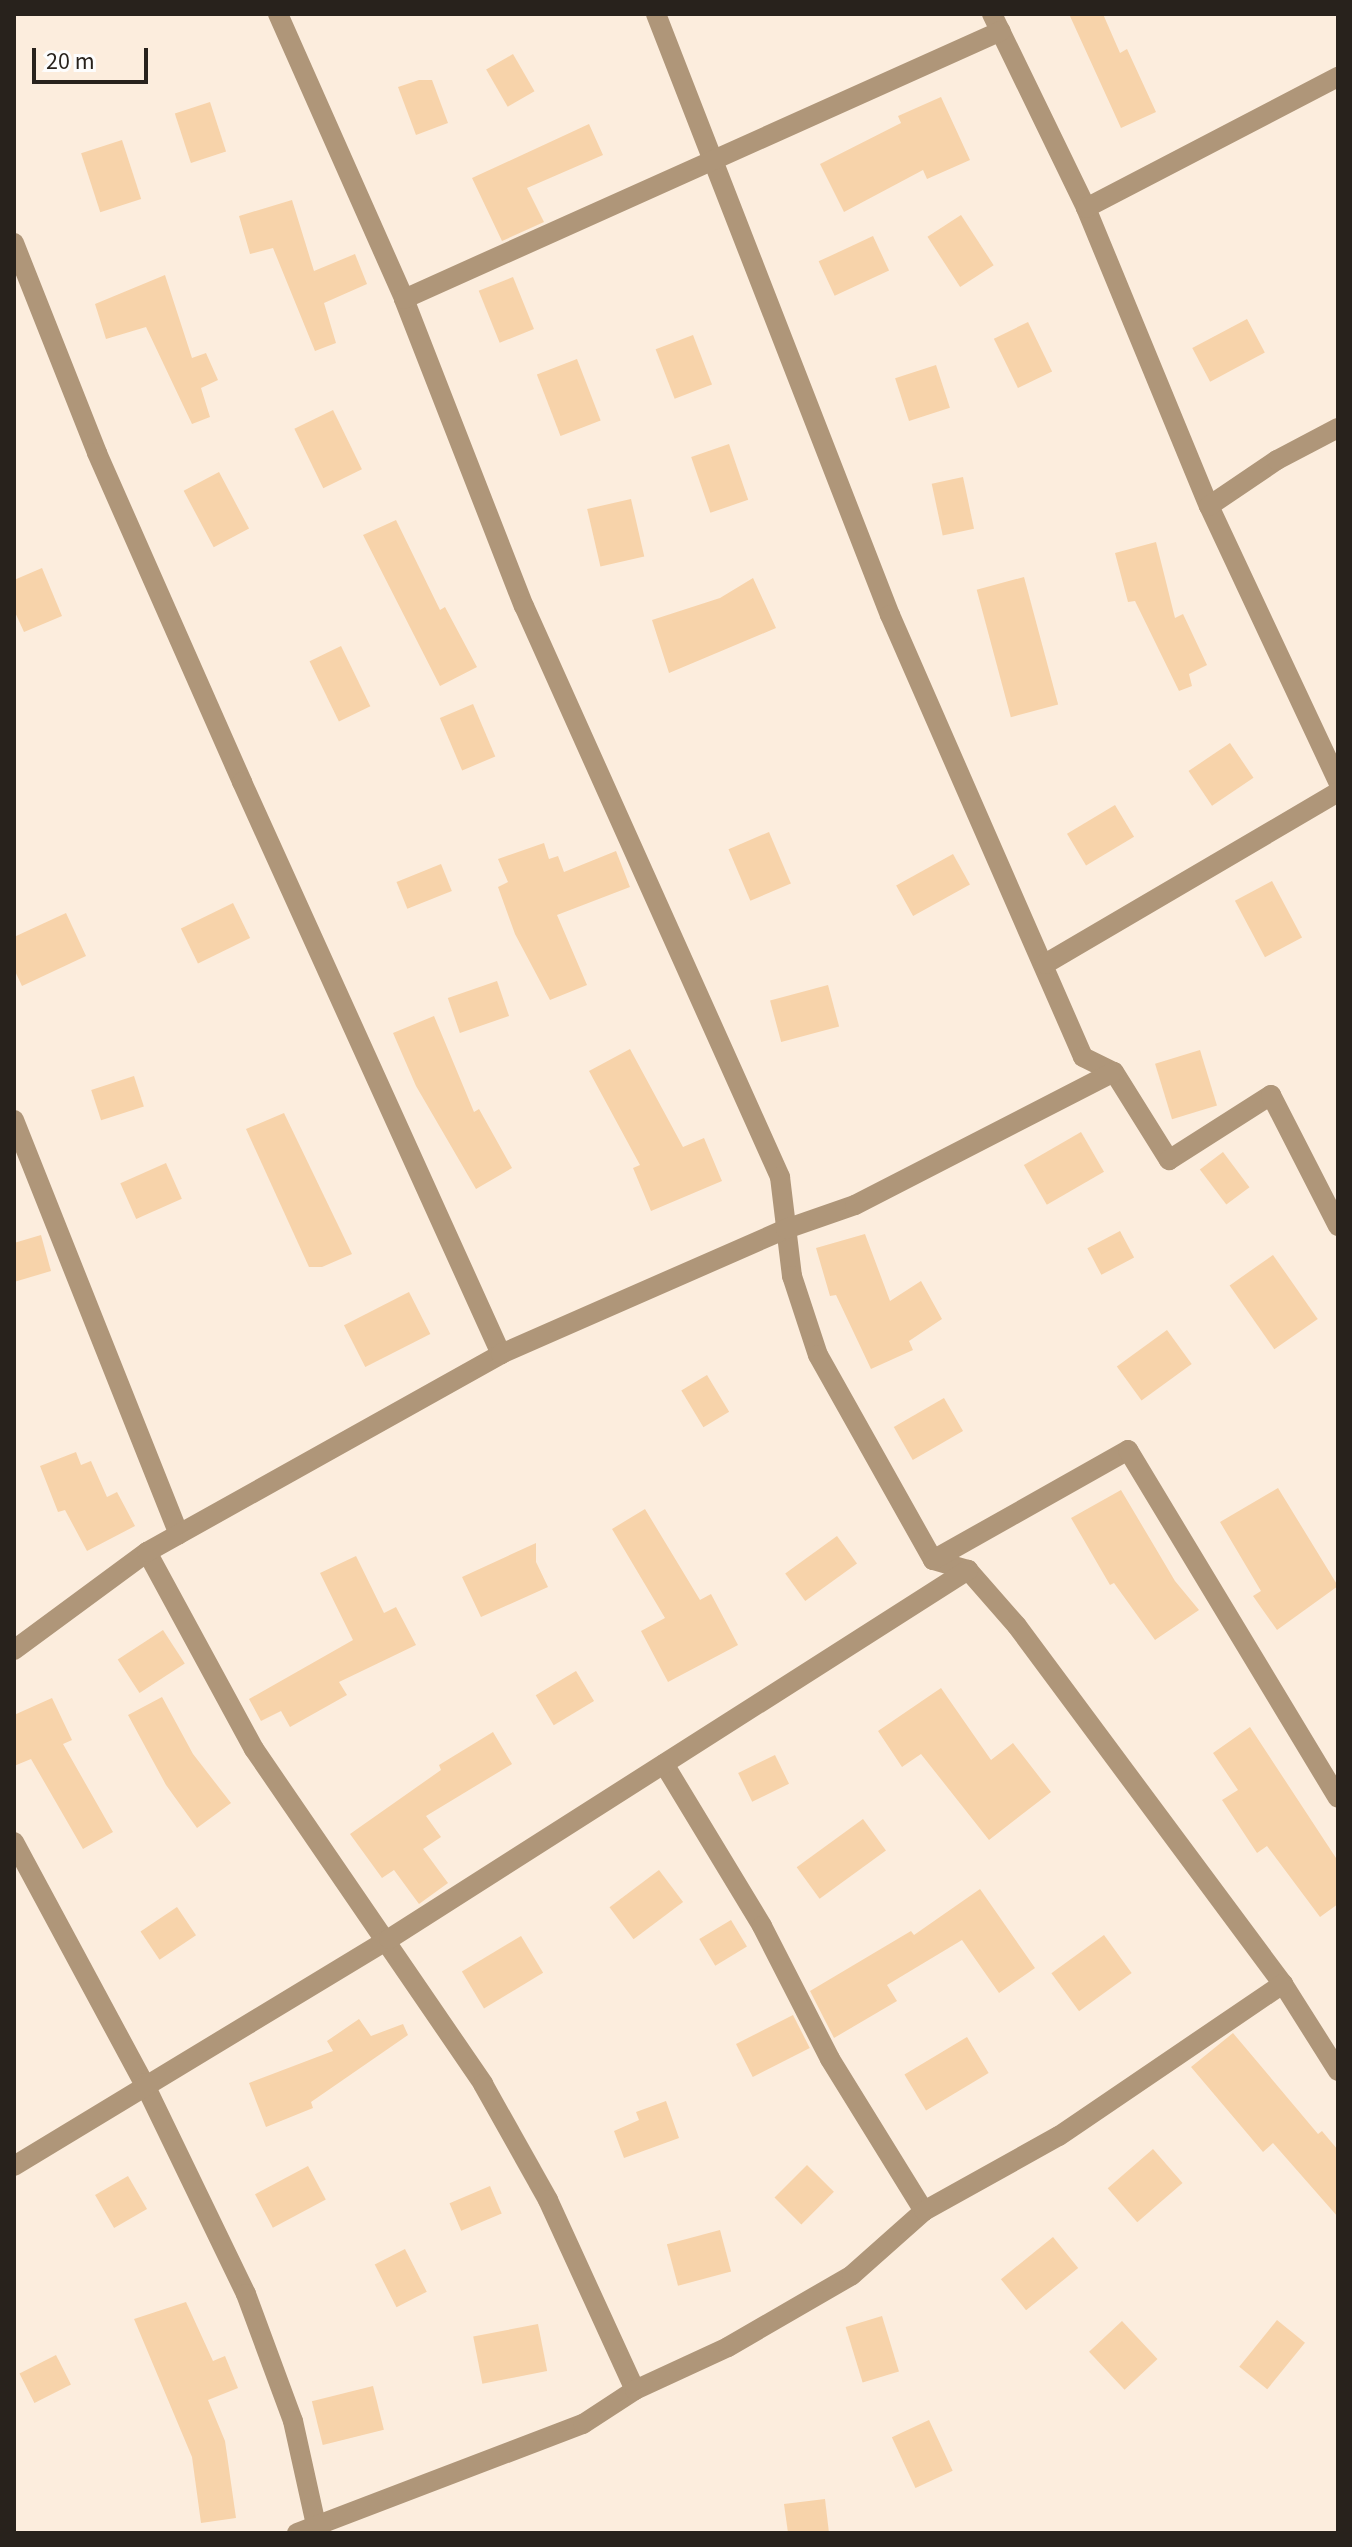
<!DOCTYPE html>
<style>
body{margin:0}
#map{position:relative;width:1352px;height:2547px;overflow:hidden;background:#fceddd;font-family:"Source Sans 3",sans-serif}
div>[style]{position:absolute}
[style*='--x']{left:calc(var(--x)*1px);top:calc(var(--y)*1px);width:calc(var(--w)*1px);rotate:calc(var(--a)*1deg)}
.building>*{inset:0;background:#f7d3aa;transform-origin:0 0}
.minor>*{height:20px;margin:-10px;padding:0 10px;transform-origin:10px;border-radius:10px;background:#af9679}
span{translate:-50% -50%;white-space:nowrap;text-align:center;line-height:1.15;-webkit-text-stroke:6px #fdfdfd;paint-order:stroke}
.frame{position:absolute;inset:0;border:16px solid #28221c;pointer-events:none}
.scale{position:absolute;left:32px;top:48px;width:116px;height:36px;box-sizing:border-box;border:4px solid #28221c;border-top:0;padding-left:10px;font-size:24px;line-height:28px;white-space:nowrap;color:#28221c;-webkit-text-stroke:6px #fdfdfd;paint-order:stroke}
</style>
<div id="map">
<div class="building">
<i style="clip-path:polygon(1069px 14px,1103px 14px,1120px 53px,1127px 49px,1156px 112px,1121px 128px)"></i>
<i style="left:513px;top:54px;width:43px;height:31px;rotate:60deg"></i>
<i style="clip-path:polygon(419px 80px,432px 80px,448px 123px,416px 135px,398px 87px)"></i>
<i style="clip-path:polygon(941px 97px,970px 160px,927px 179px,923px 170px,844px 212px,820px 164px,901px 123px,898px 116px)"></i>
<i style="left:210px;top:102px;width:52px;height:37px;rotate:72deg"></i>
<i style="clip-path:polygon(589px 124px,603px 155px,527px 188px,544px 222px,502px 241px,472px 178px)"></i>
<i style="left:122px;top:140px;width:62px;height:43px;rotate:72deg"></i>
<i style="clip-path:polygon(292px 200px,314px 271px,355px 254px,367px 284px,324px 303px,336px 343px,315px 351px,273px 248px,250px 254px,239px 216px)"></i>
<i style="left:961px;top:215px;width:60px;height:40px;rotate:57deg"></i>
<i style="left:873px;top:236px;width:38px;height:60px;rotate:65deg"></i>
<i style="clip-path:polygon(165px 275px,192px 358px,206px 353px,218px 380px,201px 388px,210px 417px,192px 424px,146px 327px,106px 339px,95px 304px)"></i>
<i style="left:513px;top:277px;width:56px;height:37px;rotate:68deg"></i>
<i style="left:1247px;top:319px;width:38px;height:62px;rotate:62deg"></i>
<i style="left:1028px;top:322px;width:55px;height:38px;rotate:64deg"></i>
<i style="left:693px;top:335px;width:53px;height:40px;rotate:69deg"></i>
<i style="left:577px;top:359px;width:66px;height:43px;rotate:69deg"></i>
<i style="left:936px;top:365px;width:45px;height:43px;rotate:72deg"></i>
<i style="left:333px;top:410px;width:66px;height:43px;rotate:64deg"></i>
<i style="left:729px;top:444px;width:59px;height:40px;rotate:71deg"></i>
<i style="left:219px;top:472px;width:64px;height:40px;rotate:62deg"></i>
<i style="left:963px;top:477px;width:53px;height:32px;rotate:78deg"></i>
<i style="left:631px;top:499px;width:59px;height:45px;rotate:77deg"></i>
<i style="clip-path:polygon(396px 520px,440px 610px,445px 607px,477px 667px,440px 686px,363px 535px)"></i>
<i style="clip-path:polygon(1156px 542px,1175px 618px,1183px 614px,1207px 665px,1189px 674px,1192px 686px,1179px 691px,1135px 601px,1128px 602px,1115px 553px)"></i>
<i style="clip-path:polygon(42px 568px,62px 616px,24px 632px,14px 610px,14px 580px)"></i>
<i style="left:1024px;top:577px;width:132px;height:49px;rotate:75deg"></i>
<i style="clip-path:polygon(753px 578px,776px 628px,669px 673px,652px 620px,720px 598px)"></i>
<i style="left:341px;top:646px;width:67px;height:35px;rotate:64deg"></i>
<i style="left:473px;top:704px;width:57px;height:36px;rotate:67deg"></i>
<i style="left:1230px;top:743px;width:42px;height:50px;rotate:56deg"></i>
<i style="left:1115px;top:805px;width:37px;height:56px;rotate:59deg"></i>
<i style="left:769px;top:832px;width:56px;height:44px;rotate:67deg"></i>
<i style="clip-path:polygon(544px 843px,549px 859px,558px 856px,564px 872px,616px 851px,630px 887px,557px 915px,587px 985px,550px 1000px,515px 934px,498px 887px,508px 882px,498px 859px)"></i>
<i style="left:953px;top:854px;width:35px;height:65px;rotate:61deg"></i>
<i style="left:441px;top:864px;width:29px;height:48px;rotate:68deg"></i>
<i style="left:1272px;top:881px;width:64px;height:42px;rotate:62deg"></i>
<i style="left:233px;top:903px;width:39px;height:58px;rotate:64deg"></i>
<i style="clip-path:polygon(66px 913px,86px 956px,22px 986px,14px 969px,14px 937px)"></i>
<i style="left:497px;top:981px;width:37px;height:52px;rotate:71deg"></i>
<i style="left:828px;top:985px;width:43px;height:60px;rotate:75deg"></i>
<i style="clip-path:polygon(434px 1016px,474px 1112px,479px 1109px,512px 1168px,476px 1189px,416px 1086px,393px 1033px)"></i>
<i style="clip-path:polygon(630px 1049px,683px 1147px,704px 1138px,722px 1181px,651px 1211px,633px 1168px,640px 1165px,589px 1071px)"></i>
<i style="left:1200px;top:1050px;width:58px;height:47px;rotate:73deg"></i>
<i style="left:134px;top:1076px;width:32px;height:45px;rotate:72deg"></i>
<i style="clip-path:polygon(284px 1113px,352px 1254px,322px 1267px,309px 1267px,246px 1129px)"></i>
<i style="left:1081px;top:1132px;width:46px;height:66px;rotate:60deg"></i>
<i style="left:1223px;top:1152px;width:44px;height:29px;rotate:53deg"></i>
<i style="left:166px;top:1163px;width:39px;height:50px;rotate:66deg"></i>
<i style="left:1120px;top:1231px;width:30px;height:37px;rotate:62deg"></i>
<i style="clip-path:polygon(865px 1234px,890px 1301px,921px 1281px,942px 1319px,909px 1341px,913px 1350px,871px 1369px,836px 1295px,830px 1296px,816px 1248px)"></i>
<i style="clip-path:polygon(41px 1235px,51px 1271px,14px 1282px,14px 1243px)"></i>
<i style="left:1273px;top:1255px;width:78px;height:53px;rotate:55deg"></i>
<i style="left:409px;top:1292px;width:47px;height:73px;rotate:63deg"></i>
<i style="left:1167px;top:1330px;width:42px;height:62px;rotate:54deg"></i>
<i style="left:707px;top:1375px;width:43px;height:30px;rotate:59deg"></i>
<i style="left:944px;top:1398px;width:38px;height:58px;rotate:60deg"></i>
<i style="clip-path:polygon(76px 1452px,81px 1465px,91px 1461px,107px 1497px,117px 1492px,135px 1526px,87px 1551px,65px 1510px,58px 1512px,40px 1466px)"></i>
<i style="clip-path:polygon(1278px 1488px,1338px 1586px,1277px 1630px,1253px 1596px,1261px 1591px,1220px 1522px)"></i>
<i style="clip-path:polygon(1121px 1490px,1175px 1581px,1199px 1610px,1155px 1640px,1114px 1583px,1110px 1585px,1071px 1518px)"></i>
<i style="clip-path:polygon(645px 1509px,700px 1600px,711px 1594px,738px 1645px,668px 1682px,641px 1631px,665px 1618px,612px 1529px)"></i>
<i style="left:837px;top:1536px;width:34px;height:64px;rotate:54deg"></i>
<i style="clip-path:polygon(536px 1543px,536px 1562px,548px 1587px,481px 1617px,462px 1577px)"></i>
<i style="clip-path:polygon(356px 1556px,384px 1613px,396px 1607px,416px 1645px,339px 1682px,347px 1695px,290px 1727px,281px 1711px,261px 1721px,249px 1699px,353px 1640px,320px 1573px)"></i>
<i style="left:163px;top:1630px;width:40px;height:54px;rotate:57deg"></i>
<i style="left:576px;top:1671px;width:35px;height:47px;rotate:59deg"></i>
<i style="clip-path:polygon(941px 1688px,991px 1760px,1013px 1743px,1051px 1792px,989px 1840px,921px 1754px,902px 1767px,878px 1731px)"></i>
<i style="clip-path:polygon(162px 1697px,193px 1754px,231px 1803px,197px 1828px,166px 1785px,128px 1715px)"></i>
<i style="clip-path:polygon(52px 1698px,72px 1740px,63px 1744px,113px 1832px,83px 1849px,31px 1759px,14px 1766px,14px 1715px)"></i>
<i style="clip-path:polygon(1250px 1727px,1338px 1861px,1338px 1904px,1320px 1917px,1267px 1846px,1257px 1853px,1222px 1800px,1238px 1790px,1213px 1753px)"></i>
<i style="clip-path:polygon(493px 1732px,512px 1764px,426px 1816px,441px 1837px,423px 1849px,448px 1883px,419px 1904px,394px 1870px,382px 1878px,350px 1834px,441px 1770px,439px 1765px)"></i>
<i style="left:775px;top:1755px;width:32px;height:41px;rotate:64deg"></i>
<i style="left:863px;top:1819px;width:39px;height:82px;rotate:54deg"></i>
<i style="left:659px;top:1870px;width:40px;height:62px;rotate:53deg"></i>
<i style="clip-path:polygon(980px 1889px,1035px 1968px,999px 1993px,962px 1940px,887px 1985px,897px 2001px,834px 2038px,810px 1991px,911px 1931px,914px 1935px)"></i>
<i style="left:177px;top:1907px;width:34px;height:44px;rotate:56deg"></i>
<i style="left:731px;top:1920px;width:31px;height:37px;rotate:59deg"></i>
<i style="left:1104px;top:1935px;width:47px;height:65px;rotate:54deg"></i>
<i style="left:521px;top:1936px;width:43px;height:69px;rotate:59deg"></i>
<i style="left:793px;top:2015px;width:37px;height:64px;rotate:63deg"></i>
<i style="clip-path:polygon(359px 2019px,371px 2036px,403px 2024px,408px 2035px,311px 2102px,313px 2108px,266px 2127px,249px 2083px,333px 2051px,327px 2041px)"></i>
<i style="clip-path:polygon(1233px 2033px,1318px 2134px,1322px 2131px,1338px 2150px,1338px 2217px,1273px 2143px,1263px 2152px,1191px 2067px)"></i>
<i style="left:967px;top:2037px;width:42px;height:73px;rotate:59deg"></i>
<i style="clip-path:polygon(666px 2101px,679px 2138px,624px 2158px,614px 2131px,639px 2120px,636px 2112px)"></i>
<i style="left:1153px;top:2149px;width:45px;height:60px;rotate:49deg"></i>
<i style="left:807px;top:2165px;width:38px;height:46px;rotate:45deg"></i>
<i style="left:308px;top:2166px;width:38px;height:60px;rotate:62deg"></i>
<i style="left:128px;top:2176px;width:38px;height:38px;rotate:60deg"></i>
<i style="left:490px;top:2186px;width:30px;height:44px;rotate:67deg"></i>
<i style="left:720px;top:2230px;width:43px;height:55px;rotate:75deg"></i>
<i style="left:1053px;top:2237px;width:40px;height:67px;rotate:51deg"></i>
<i style="left:405px;top:2249px;width:48px;height:34px;rotate:63deg"></i>
<i style="clip-path:polygon(186px 2302px,213px 2361px,225px 2356px,238px 2388px,208px 2400px,225px 2441px,236px 2518px,201px 2523px,192px 2457px,134px 2319px)"></i>
<i style="left:882px;top:2316px;width:58px;height:38px;rotate:73deg"></i>
<i style="left:1277px;top:2320px;width:36px;height:60px;rotate:39deg"></i>
<i style="left:1122px;top:2321px;width:52px;height:45px;rotate:47deg"></i>
<i style="left:538px;top:2324px;width:48px;height:66px;rotate:79deg"></i>
<i style="left:56px;top:2355px;width:33px;height:41px;rotate:63deg"></i>
<i style="left:373px;top:2386px;width:45px;height:63px;rotate:76deg"></i>
<i style="left:929px;top:2420px;width:56px;height:41px;rotate:65deg"></i>
<i style="clip-path:polygon(825px 2499px,829px 2533px,788px 2533px,784px 2504px)"></i>
</div>
<div class="minor">
<i style="--x:278;--y:14;--w:312;--a:66.1"></i>
<i style="--x:404;--y:299;--w:330;--a:68.7"></i>
<i style="--x:524;--y:606;--w:626;--a:65.85"></i>
<i style="--x:780;--y:1177;--w:100;--a:83.1"></i>
<i style="--x:792;--y:1276;--w:83;--a:71.8"></i>
<i style="--x:818;--y:1355;--w:235;--a:60.7"></i>
<i style="--x:933;--y:1560;--w:36;--a:16"></i>
<i style="--x:968;--y:1570;--w:74;--a:48.8"></i>
<i style="--x:1017;--y:1626;--w:446;--a:53.4"></i>
<i style="--x:1283;--y:1984;--w:103;--a:57.7"></i>
<i style="--x:656;--y:14;--w:645;--a:68.73"></i>
<i style="--x:890;--y:615;--w:482;--a:66.4"></i>
<i style="--x:1083;--y:1057;--w:34;--a:26"></i>
<i style="--x:1114;--y:1072;--w:104;--a:58"></i>
<i style="--x:1169;--y:1160;--w:121;--a:-32.5"></i>
<i style="--x:1271;--y:1095;--w:147;--a:62.9"></i>
<i style="--x:992;--y:14;--w:216;--a:64.1"></i>
<i style="--x:1086;--y:208;--w:322;--a:67.6"></i>
<i style="--x:1209;--y:506;--w:305;--a:64.9"></i>
<i style="--x:1086;--y:208;--w:284;--a:-27.5"></i>
<i style="--x:14;--y:243;--w:226;--a:68.4"></i>
<i style="--x:97;--y:453;--w:360;--a:66.2"></i>
<i style="--x:242;--y:782;--w:628;--a:65.64"></i>
<i style="--x:404;--y:299;--w:654;--a:-24.18"></i>
<i style="--x:1209;--y:506;--w:82;--a:-34.1"></i>
<i style="--x:1277;--y:460;--w:69;--a:-27.7"></i>
<i style="--x:1045;--y:964;--w:340;--a:-30.4"></i>
<i style="--x:14;--y:1120;--w:446;--a:68.3"></i>
<i style="--x:147;--y:1552;--w:224;--a:61.5"></i>
<i style="--x:254;--y:1749;--w:406;--a:55.6"></i>
<i style="--x:483;--y:2084;--w:133;--a:60.7"></i>
<i style="--x:548;--y:2200;--w:209;--a:65.4"></i>
<i style="--x:933;--y:1560;--w:224;--a:-29.4"></i>
<i style="--x:1128;--y:1450;--w:406;--a:58.9"></i>
<i style="--x:14;--y:1650;--w:165;--a:-36.4"></i>
<i style="--x:147;--y:1552;--w:406;--a:-29.2"></i>
<i style="--x:501;--y:1354;--w:311;--a:-23.7"></i>
<i style="--x:786;--y:1229;--w:73;--a:-19.2"></i>
<i style="--x:855;--y:1205;--w:291;--a:-27.2"></i>
<i style="--x:664;--y:1764;--w:189;--a:58.8"></i>
<i style="--x:762;--y:1926;--w:149;--a:62.9"></i>
<i style="--x:830;--y:2059;--w:179;--a:58.3"></i>
<i style="--x:14;--y:1842;--w:274;--a:61.7"></i>
<i style="--x:144;--y:2083;--w:234;--a:64.2"></i>
<i style="--x:246;--y:2294;--w:135;--a:69.7"></i>
<i style="--x:293;--y:2421;--w:107;--a:77.5"></i>
<i style="--x:14;--y:2166;--w:438;--a:-31.2"></i>
<i style="--x:389;--y:1939;--w:687;--a:-32.51"></i>
<i style="--x:297;--y:2533;--w:306;--a:-20.9"></i>
<i style="--x:583;--y:2424;--w:62;--a:-33.2"></i>
<i style="--x:635;--y:2390;--w:102;--a:-24.8"></i>
<i style="--x:728;--y:2347;--w:143;--a:-30.1"></i>
<i style="--x:852;--y:2275;--w:96;--a:-41.6"></i>
<i style="--x:924;--y:2211;--w:154;--a:-29.1"></i>
<i style="--x:1059;--y:2136;--w:271;--a:-34.2"></i>
</div>
<div class="frame"></div>
<div class="scale">20 m</div>
</div>
